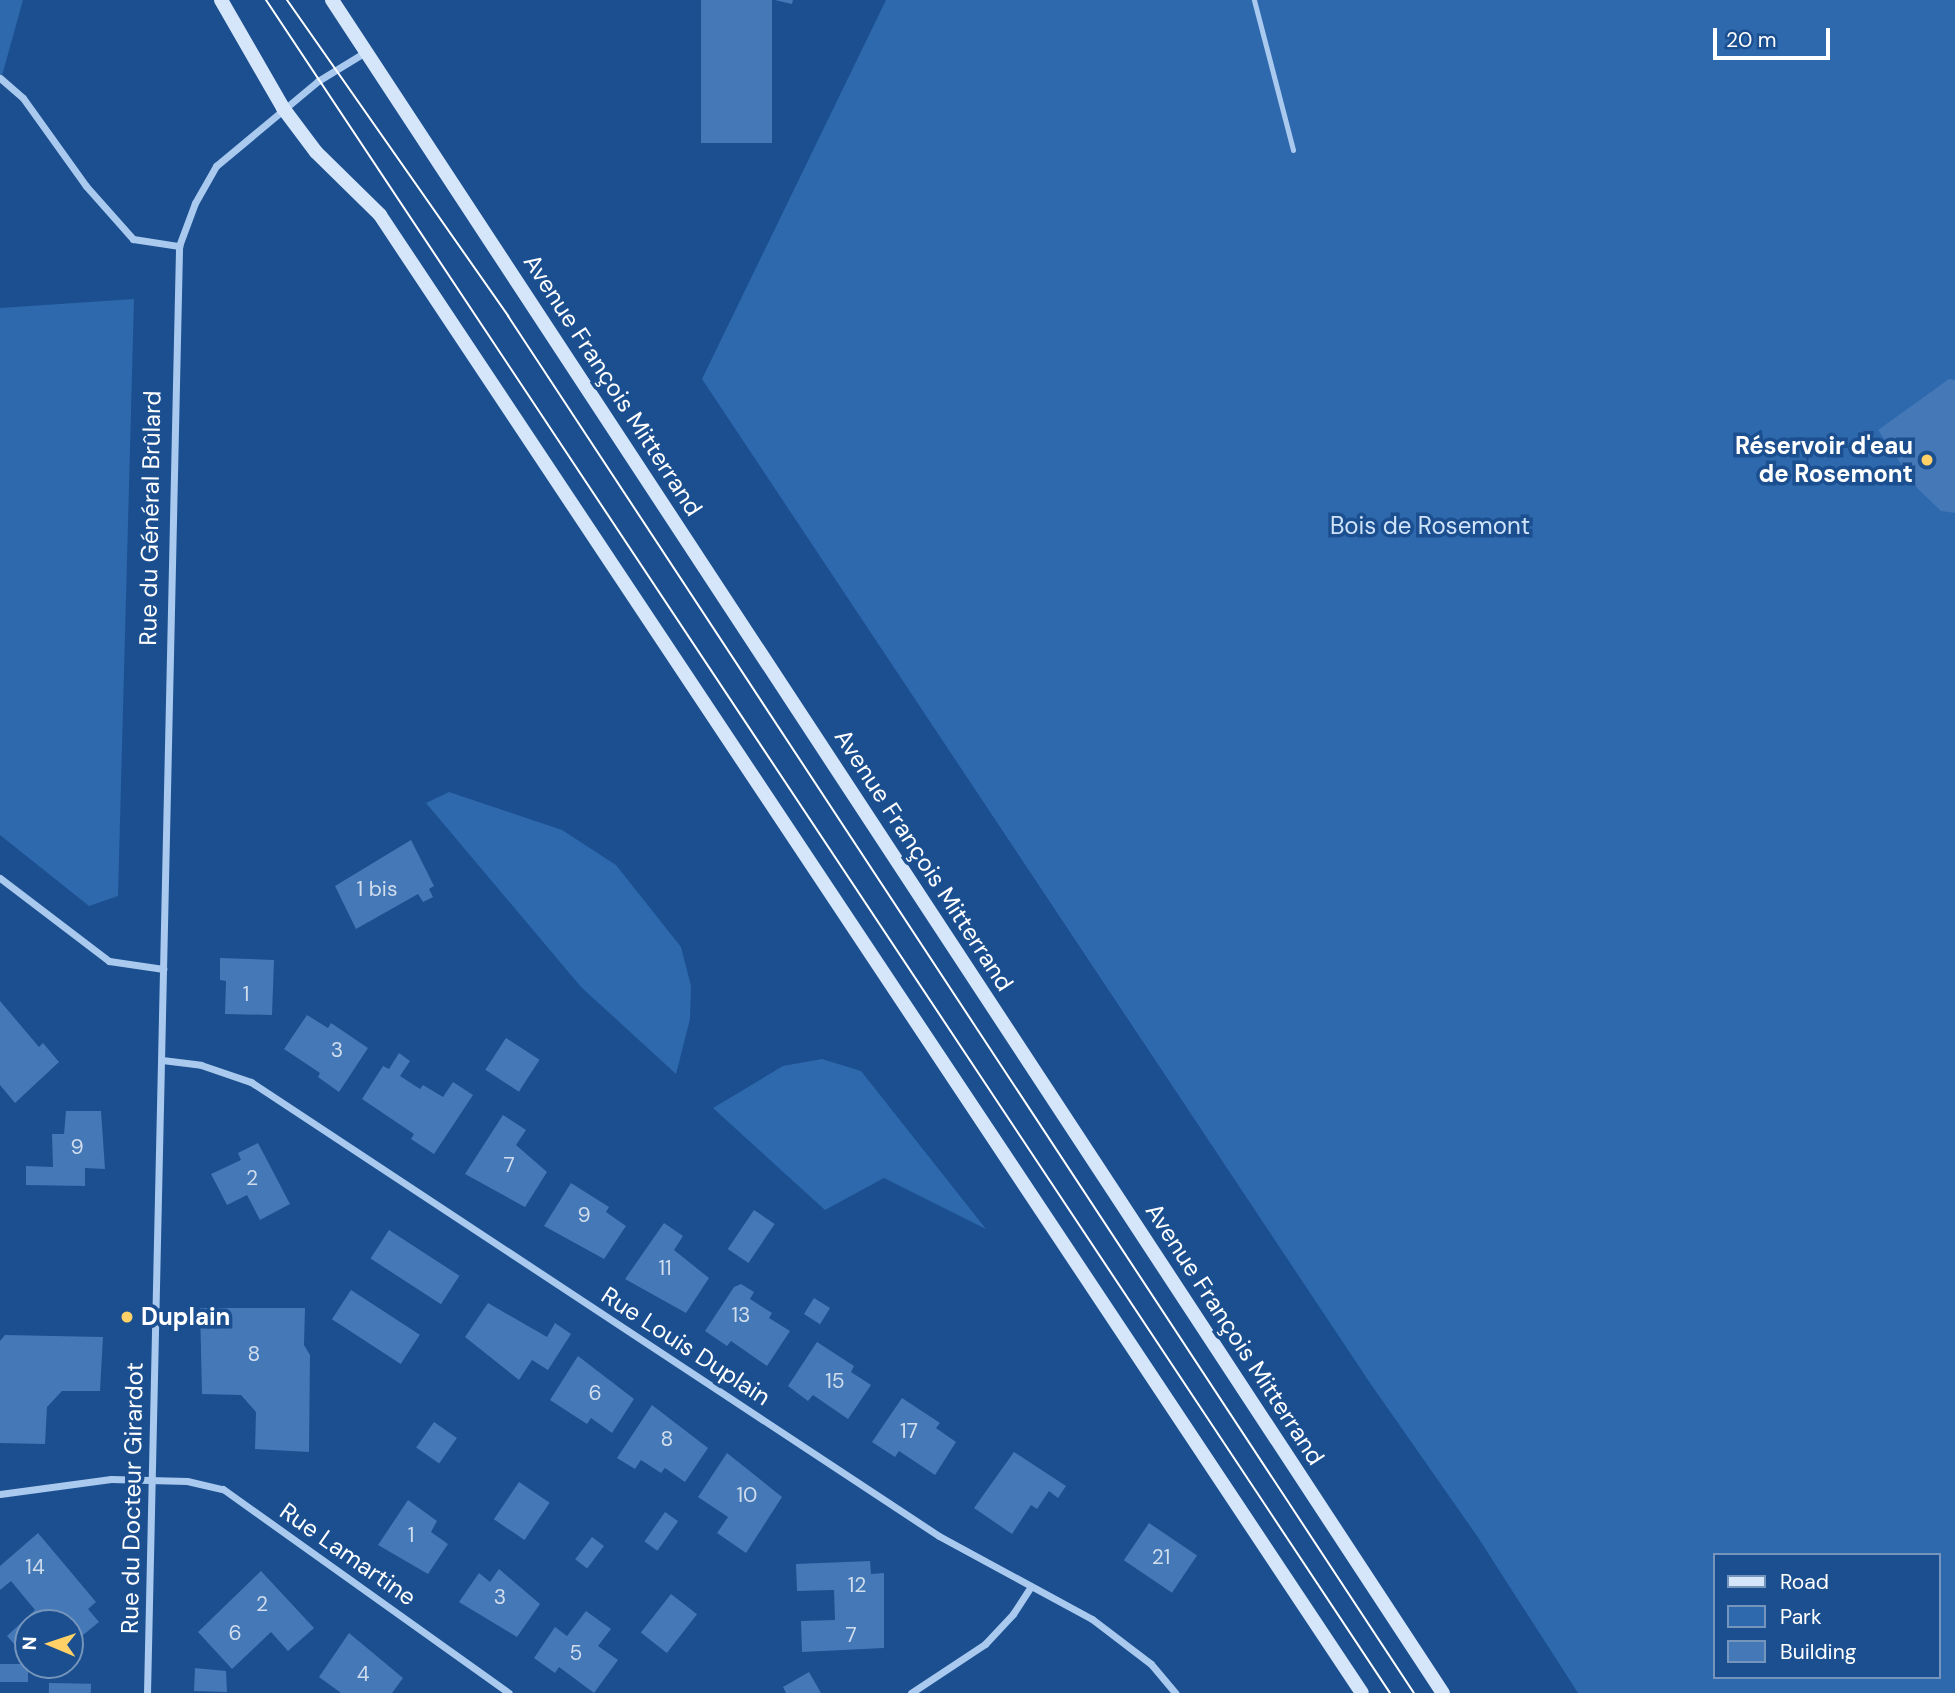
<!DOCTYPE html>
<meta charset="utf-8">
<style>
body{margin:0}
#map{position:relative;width:1955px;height:1693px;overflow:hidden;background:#1b4f8f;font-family:"DM Sans",sans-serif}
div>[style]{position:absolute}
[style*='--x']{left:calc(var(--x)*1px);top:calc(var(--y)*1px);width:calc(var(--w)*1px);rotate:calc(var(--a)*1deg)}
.green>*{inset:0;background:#2e69ad}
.building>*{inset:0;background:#4478b7;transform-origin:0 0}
.service>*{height:5px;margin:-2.5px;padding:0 2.5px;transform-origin:2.5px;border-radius:2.5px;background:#a9c9ee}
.minor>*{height:7px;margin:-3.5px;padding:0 3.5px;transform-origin:3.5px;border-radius:3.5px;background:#a9c9ee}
.secondary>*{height:14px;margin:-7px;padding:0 7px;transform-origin:7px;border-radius:7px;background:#d6e6fa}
.tram>*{height:2px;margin:-1px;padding:0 1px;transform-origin:1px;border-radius:1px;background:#fff}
.dots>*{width:19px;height:19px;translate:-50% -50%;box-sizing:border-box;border:4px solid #1b4f8f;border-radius:50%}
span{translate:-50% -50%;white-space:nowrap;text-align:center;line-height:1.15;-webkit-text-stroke:7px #1b4f8f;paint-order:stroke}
.number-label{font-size:21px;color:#d0dded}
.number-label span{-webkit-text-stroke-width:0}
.street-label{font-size:24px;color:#fff}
.poi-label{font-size:24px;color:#fff;font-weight:700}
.right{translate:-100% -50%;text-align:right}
.left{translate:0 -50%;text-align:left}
.park-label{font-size:24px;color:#cfe3fa}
.legend{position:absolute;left:1713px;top:1553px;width:228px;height:126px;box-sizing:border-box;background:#1b4f8f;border:2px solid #7695bc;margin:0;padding:9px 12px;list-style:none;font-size:21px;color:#fff}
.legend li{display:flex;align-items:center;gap:14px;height:35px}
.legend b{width:35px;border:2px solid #7695bc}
.north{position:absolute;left:14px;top:1609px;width:70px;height:70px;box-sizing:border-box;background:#1b4f8f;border:2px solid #7695bc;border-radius:50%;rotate:272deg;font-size:19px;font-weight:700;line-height:28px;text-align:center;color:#fff}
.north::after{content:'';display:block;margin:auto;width:24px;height:32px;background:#ffd166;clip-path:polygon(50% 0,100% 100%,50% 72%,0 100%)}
.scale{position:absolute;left:1713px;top:28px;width:117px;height:32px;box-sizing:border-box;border:4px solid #fff;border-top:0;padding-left:9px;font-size:21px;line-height:24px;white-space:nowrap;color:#fff;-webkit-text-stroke:5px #1b4f8f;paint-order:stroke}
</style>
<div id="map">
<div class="green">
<i style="clip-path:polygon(0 0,23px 0,0 83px)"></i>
<i style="clip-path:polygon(evenodd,886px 0,1955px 0,1955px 1693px,1578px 1693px,1477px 1536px,1370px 1383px,702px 379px,886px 0,1715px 1555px,1939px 1555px,1939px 1677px,1715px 1677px,1715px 1555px)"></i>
<i style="clip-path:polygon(134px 299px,118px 896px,89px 906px,0 835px,0 308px)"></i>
<i style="clip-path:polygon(449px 792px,562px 830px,616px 865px,681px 947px,691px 986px,690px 1019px,676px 1074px,581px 987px,426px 803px)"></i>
<i style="clip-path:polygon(822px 1059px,861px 1071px,986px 1229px,884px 1178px,825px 1210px,713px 1108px,783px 1066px)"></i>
</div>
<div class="building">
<i style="left:701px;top:0;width:71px;height:143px"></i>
<i style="clip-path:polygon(775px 0,793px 0,792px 4px)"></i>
<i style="clip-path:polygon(1949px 379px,1955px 380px,1955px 513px,1941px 511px,1918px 489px,1878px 430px)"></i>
<i style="clip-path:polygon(411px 840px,434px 886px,429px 889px,433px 897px,423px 902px,418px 894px,356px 929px,335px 886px)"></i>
<i style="clip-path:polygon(220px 958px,274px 960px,272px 1015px,225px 1014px,226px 981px,220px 980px)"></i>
<i style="clip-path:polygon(0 1001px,39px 1047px,43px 1043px,59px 1062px,15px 1103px,0 1085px)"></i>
<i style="clip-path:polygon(307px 1015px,328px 1028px,331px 1023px,368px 1048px,339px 1092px,318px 1077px,320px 1073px,284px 1049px)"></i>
<i style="left:506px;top:1038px;width:40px;height:38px;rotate:33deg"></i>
<i style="clip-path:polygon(399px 1053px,410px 1061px,400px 1076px,420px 1089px,423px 1085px,443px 1097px,453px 1082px,473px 1095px,434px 1154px,411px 1139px,414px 1134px,362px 1099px,383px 1066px,389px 1069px)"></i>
<i style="clip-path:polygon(66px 1111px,101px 1111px,105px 1169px,85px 1168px,85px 1186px,26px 1185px,26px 1166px,53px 1167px,52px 1134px,64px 1134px)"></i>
<i style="clip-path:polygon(503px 1115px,526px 1130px,516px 1145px,547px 1172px,525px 1207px,465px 1174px)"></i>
<i style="clip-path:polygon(258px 1143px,290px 1204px,260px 1220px,247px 1195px,227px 1205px,211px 1174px,241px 1160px,238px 1153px)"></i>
<i style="clip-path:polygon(571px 1183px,609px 1207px,606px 1212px,626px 1226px,604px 1259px,544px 1226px)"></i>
<i style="left:754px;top:1210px;width:25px;height:47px;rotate:34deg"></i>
<i style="clip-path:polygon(664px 1223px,683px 1236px,674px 1250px,709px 1278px,686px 1313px,625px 1279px)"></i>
<i style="left:389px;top:1230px;width:84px;height:34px;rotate:33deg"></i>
<i style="clip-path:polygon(741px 1284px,754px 1292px,750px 1299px,772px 1313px,769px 1318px,790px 1331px,767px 1366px,731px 1341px,727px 1346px,705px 1331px,734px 1287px)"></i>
<i style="left:351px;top:1290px;width:82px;height:35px;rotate:33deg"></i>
<i style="left:814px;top:1298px;width:19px;height:19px;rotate:32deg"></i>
<i style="clip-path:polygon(488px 1303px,547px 1337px,555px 1323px,571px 1334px,548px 1370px,532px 1360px,519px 1380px,465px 1337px)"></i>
<i style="clip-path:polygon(200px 1308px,305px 1308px,304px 1345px,310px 1355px,309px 1452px,255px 1449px,256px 1412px,241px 1395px,202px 1394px)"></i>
<i style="clip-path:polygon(5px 1335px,103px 1337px,100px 1391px,62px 1391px,47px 1407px,45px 1444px,0 1443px,0 1341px)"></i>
<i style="clip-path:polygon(817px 1342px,854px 1366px,851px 1372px,871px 1385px,848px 1419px,813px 1395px,808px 1401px,788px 1386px)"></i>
<i style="clip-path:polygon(578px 1356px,634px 1399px,612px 1433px,591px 1418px,587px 1424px,550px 1400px)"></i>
<i style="clip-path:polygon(902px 1398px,940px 1423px,936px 1428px,956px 1442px,935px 1475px,899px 1451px,895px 1457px,872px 1442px)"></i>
<i style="clip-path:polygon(652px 1405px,708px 1448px,685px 1482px,665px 1468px,661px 1473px,641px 1460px,635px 1469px,617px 1458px)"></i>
<i style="left:434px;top:1422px;width:28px;height:31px;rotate:35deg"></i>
<i style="clip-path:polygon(1014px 1452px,1066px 1486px,1058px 1498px,1049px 1491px,1037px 1509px,1031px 1505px,1012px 1534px,974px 1508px)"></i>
<i style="clip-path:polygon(727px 1453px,782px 1497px,746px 1553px,717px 1533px,728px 1517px,698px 1497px)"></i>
<i style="left:519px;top:1482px;width:37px;height:45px;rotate:34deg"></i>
<i style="clip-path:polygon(408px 1500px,437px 1521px,431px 1532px,448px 1544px,428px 1574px,378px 1545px)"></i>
<i style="left:665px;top:1512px;width:16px;height:36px;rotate:35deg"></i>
<i style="left:1149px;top:1523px;width:58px;height:45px;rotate:34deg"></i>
<i style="clip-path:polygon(38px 1533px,96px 1602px,88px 1609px,99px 1622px,77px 1640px,70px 1632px,70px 1623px,28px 1623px,28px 1652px,24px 1655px,7px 1636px,35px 1610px,11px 1581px,0 1590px,0 1566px)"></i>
<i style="left:592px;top:1537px;width:15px;height:28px;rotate:37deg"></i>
<i style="clip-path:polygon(870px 1561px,871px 1574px,884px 1573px,884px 1648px,802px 1652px,801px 1621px,835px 1620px,834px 1590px,797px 1591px,796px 1564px)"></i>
<i style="clip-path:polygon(499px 1569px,540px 1604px,517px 1637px,459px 1602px,479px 1573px,490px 1582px)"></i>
<i style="clip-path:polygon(261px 1571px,314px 1628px,288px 1651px,271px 1632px,232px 1669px,198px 1632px)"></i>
<i style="left:671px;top:1594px;width:33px;height:49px;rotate:38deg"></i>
<i style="clip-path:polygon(586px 1611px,611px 1629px,598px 1646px,618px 1660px,594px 1693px,559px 1667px,555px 1673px,534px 1658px,555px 1627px,567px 1636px)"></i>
<i style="clip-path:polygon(349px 1633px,403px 1678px,392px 1693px,341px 1693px,319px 1677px)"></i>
<i style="left:0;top:1664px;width:28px;height:18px"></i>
<i style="clip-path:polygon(195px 1668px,226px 1671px,227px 1692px,194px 1691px)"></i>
<i style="clip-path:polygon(809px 1672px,821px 1693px,786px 1693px,783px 1687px)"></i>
<i style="left:49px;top:1683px;width:42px;height:10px;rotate:1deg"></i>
</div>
<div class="service">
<i style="--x:1254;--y:0;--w:155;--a:75.4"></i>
</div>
<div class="minor">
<i style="--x:0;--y:78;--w:30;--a:41"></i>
<i style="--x:23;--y:98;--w:108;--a:54.4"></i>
<i style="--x:86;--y:186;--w:71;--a:48.4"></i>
<i style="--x:133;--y:239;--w:47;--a:8.7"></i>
<i style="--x:0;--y:878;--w:137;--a:37.3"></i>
<i style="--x:109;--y:961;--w:55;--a:8.4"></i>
<i style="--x:162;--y:1060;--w:39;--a:7"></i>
<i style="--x:201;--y:1065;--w:53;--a:18.8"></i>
<i style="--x:251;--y:1082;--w:824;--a:33.42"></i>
<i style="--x:939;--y:1536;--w:174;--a:28.5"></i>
<i style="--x:1092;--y:1619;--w:74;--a:37.3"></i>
<i style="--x:1151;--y:1664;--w:38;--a:50"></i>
<i style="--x:0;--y:1494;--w:112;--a:-7.7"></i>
<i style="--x:111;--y:1479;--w:76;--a:1.5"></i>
<i style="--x:187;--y:1481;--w:37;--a:13"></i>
<i style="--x:223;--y:1489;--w:351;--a:35.5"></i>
<i style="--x:147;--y:1693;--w:1447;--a:-88.73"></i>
<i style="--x:179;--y:246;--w:46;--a:-69.6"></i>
<i style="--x:195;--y:203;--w:43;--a:-60.4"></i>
<i style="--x:216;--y:166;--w:133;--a:-39.8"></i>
<i style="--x:318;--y:81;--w:57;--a:-31.5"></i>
<i style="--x:911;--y:1693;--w:89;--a:-33.5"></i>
<i style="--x:985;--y:1644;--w:41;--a:-47"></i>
<i style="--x:1013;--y:1614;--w:33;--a:-57"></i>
</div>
<div class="secondary">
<i style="--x:221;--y:0;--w:125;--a:60.1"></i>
<i style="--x:283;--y:108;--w:55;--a:53.1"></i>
<i style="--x:316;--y:152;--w:90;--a:44.5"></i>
<i style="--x:380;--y:215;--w:1774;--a:56.4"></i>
<i style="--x:332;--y:0;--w:2025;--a:56.73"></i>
</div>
<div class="tram">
<i style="--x:266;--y:0;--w:2032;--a:56.42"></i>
<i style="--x:287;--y:0;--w:386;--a:55"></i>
<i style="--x:508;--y:316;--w:1648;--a:56.66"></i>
</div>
<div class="dots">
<i style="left:1927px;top:460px;background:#ffd166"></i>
<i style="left:127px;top:1317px;background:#ffd166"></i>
</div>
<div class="number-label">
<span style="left:377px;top:889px">1 bis</span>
<span style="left:246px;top:994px">1</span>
<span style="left:337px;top:1050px">3</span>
<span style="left:77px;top:1147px">9</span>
<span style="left:509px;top:1165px">7</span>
<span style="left:252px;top:1178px">2</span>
<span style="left:584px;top:1215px">9</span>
<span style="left:665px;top:1268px">11</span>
<span style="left:741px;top:1315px">13</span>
<span style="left:254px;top:1354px">8</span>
<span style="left:835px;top:1381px">15</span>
<span style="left:595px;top:1393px">6</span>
<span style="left:909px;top:1431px">17</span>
<span style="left:667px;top:1439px">8</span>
<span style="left:747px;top:1495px">10</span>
<span style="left:411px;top:1535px">1</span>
<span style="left:1161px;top:1557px">21</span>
<span style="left:35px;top:1567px">14</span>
<span style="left:857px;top:1585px">12</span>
<span style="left:500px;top:1597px">3</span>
<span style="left:262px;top:1604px">2</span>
<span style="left:235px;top:1633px">6</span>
<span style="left:851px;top:1635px">7</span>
<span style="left:576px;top:1653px">5</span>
<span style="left:363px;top:1674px">4</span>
</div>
<div class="street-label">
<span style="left:613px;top:385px;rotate:57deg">Avenue François Mitterrand</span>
<span style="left:150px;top:518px;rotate:-89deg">Rue du Général Brûlard</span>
<span style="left:924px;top:860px;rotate:57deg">Avenue François Mitterrand</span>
<span style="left:1235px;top:1334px;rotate:57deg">Avenue François Mitterrand</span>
<span style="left:686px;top:1346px;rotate:33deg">Rue Louis Duplain</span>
<span style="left:132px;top:1498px;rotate:-89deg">Rue du Docteur Girardot</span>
<span style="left:348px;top:1554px;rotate:35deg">Rue Lamartine</span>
</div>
<div class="poi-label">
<span class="right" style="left:1913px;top:460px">Réservoir d'eau<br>de Rosemont</span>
<span class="left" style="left:141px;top:1317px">Duplain</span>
</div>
<div class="park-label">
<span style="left:1430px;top:526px">Bois de Rosemont</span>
</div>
<ul class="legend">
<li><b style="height:9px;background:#d6e6fa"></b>Road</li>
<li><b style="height:19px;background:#2e69ad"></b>Park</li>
<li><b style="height:19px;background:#4478b7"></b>Building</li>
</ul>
<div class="north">N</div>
<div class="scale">20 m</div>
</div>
